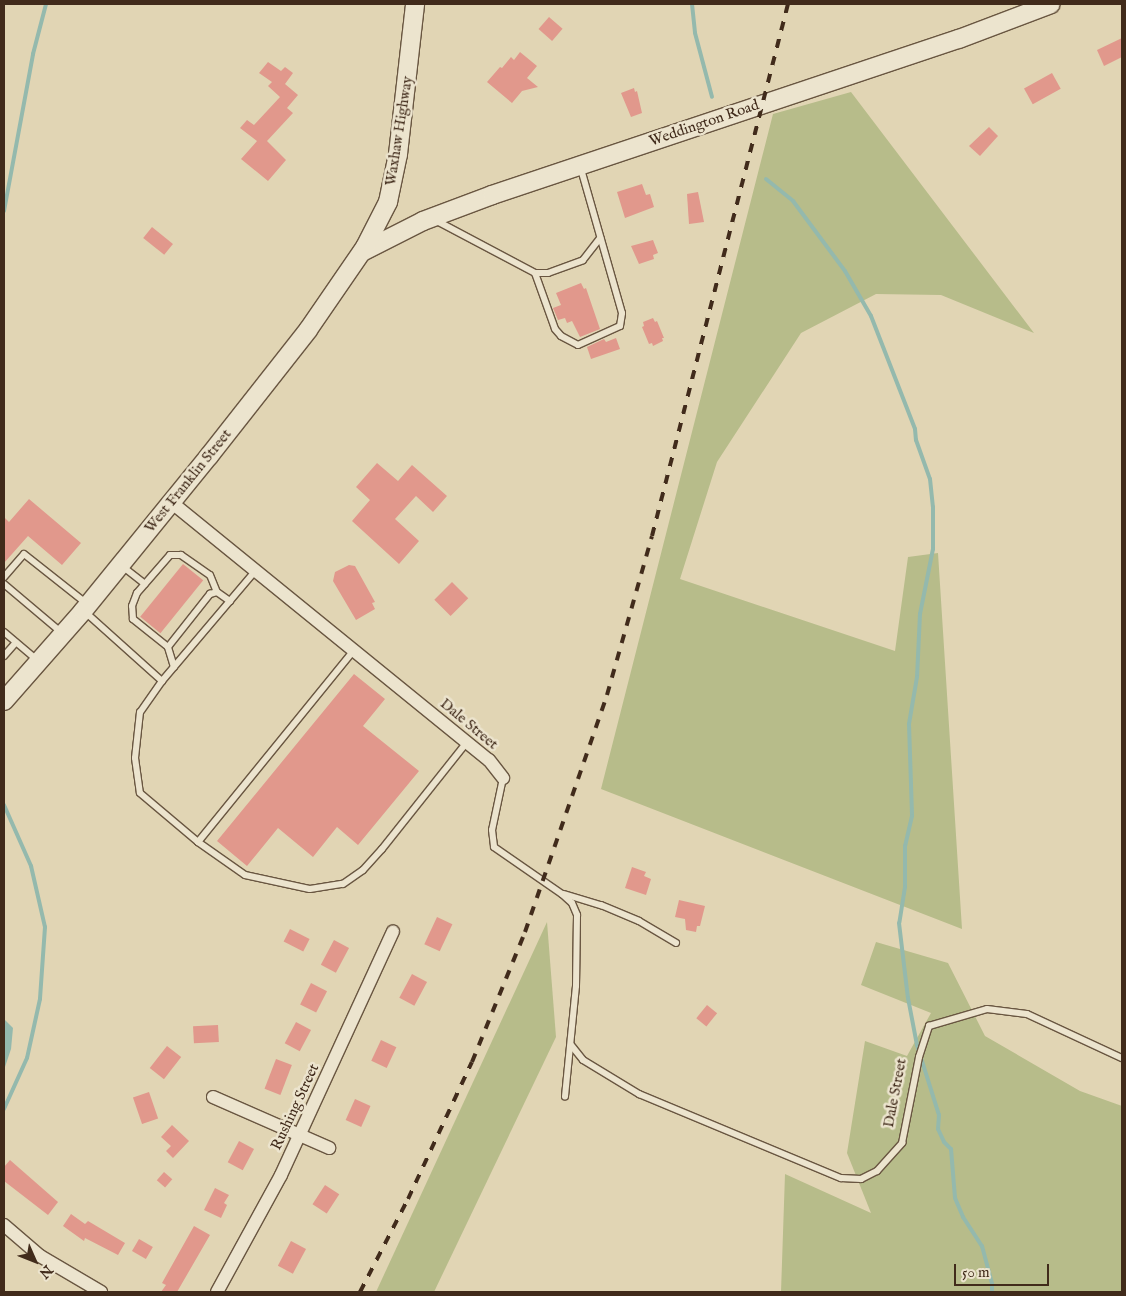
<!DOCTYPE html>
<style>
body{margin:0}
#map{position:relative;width:1126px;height:1296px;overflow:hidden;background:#e1d5b4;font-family:"IM FELL English",serif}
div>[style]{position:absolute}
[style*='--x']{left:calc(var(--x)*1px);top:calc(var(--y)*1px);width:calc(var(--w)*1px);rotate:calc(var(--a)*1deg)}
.green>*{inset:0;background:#b7bc8a}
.water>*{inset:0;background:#94b9ad}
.stream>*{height:4px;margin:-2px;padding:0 2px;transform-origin:2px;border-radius:2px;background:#94b9ad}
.building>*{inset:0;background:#e1988c;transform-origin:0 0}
.roads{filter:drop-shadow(1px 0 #695641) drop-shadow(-1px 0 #695641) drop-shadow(0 1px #695641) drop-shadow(0 -1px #695641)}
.service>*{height:6px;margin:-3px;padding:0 3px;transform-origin:3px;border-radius:3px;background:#ece4ce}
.minor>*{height:12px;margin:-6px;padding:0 6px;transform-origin:6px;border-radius:6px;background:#ece4ce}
.secondary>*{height:18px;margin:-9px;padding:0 9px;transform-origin:9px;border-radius:9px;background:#ece4ce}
.rail>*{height:4px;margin-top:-2px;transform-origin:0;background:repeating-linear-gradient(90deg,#412b1b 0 9px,transparent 0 18px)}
span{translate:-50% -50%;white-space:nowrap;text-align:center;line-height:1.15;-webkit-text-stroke:5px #ece4ce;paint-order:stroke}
.street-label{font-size:15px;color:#412b1b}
.frame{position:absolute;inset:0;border:5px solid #412b1b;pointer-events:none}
.north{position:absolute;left:10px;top:1236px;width:50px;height:50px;-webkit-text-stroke:4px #ece4ce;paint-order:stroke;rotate:134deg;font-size:14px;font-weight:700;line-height:20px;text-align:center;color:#412b1b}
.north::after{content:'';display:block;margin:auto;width:18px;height:22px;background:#412b1b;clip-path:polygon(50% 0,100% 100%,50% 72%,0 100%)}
.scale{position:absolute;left:954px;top:1264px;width:95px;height:22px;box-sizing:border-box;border:2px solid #412b1b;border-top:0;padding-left:6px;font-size:15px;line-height:18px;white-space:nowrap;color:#412b1b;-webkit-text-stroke:4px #ece4ce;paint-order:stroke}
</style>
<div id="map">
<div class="green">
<i style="clip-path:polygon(851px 92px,1034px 333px,941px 295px,876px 294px,801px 333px,717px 462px,680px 579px,895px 651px,908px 557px,938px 553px,962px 929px,601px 789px,773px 114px)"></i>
<i style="clip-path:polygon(547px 922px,556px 1037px,434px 1292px,376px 1292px)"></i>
<i style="clip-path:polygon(876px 942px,948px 963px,985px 1036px,1080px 1091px,1122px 1106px,1122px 1292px,781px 1292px,785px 1174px,871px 1213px,847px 1153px,865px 1041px,907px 1056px,931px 1013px,861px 985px)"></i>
</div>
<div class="water">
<i style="clip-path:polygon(4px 1019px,13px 1028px,11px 1049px,4px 1070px)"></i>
</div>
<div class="stream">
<i style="--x:692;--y:4;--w:29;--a:84"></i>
<i style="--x:695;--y:33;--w:66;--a:75.1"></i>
<i style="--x:766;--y:179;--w:35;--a:39"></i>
<i style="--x:793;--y:201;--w:87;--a:53.4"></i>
<i style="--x:845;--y:271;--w:52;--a:60"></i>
<i style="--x:871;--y:316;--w:121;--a:68.7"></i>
<i style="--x:915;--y:429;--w:11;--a:85"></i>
<i style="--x:916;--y:440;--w:41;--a:70.3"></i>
<i style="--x:930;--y:479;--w:28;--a:84"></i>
<i style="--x:933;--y:507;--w:42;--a:90"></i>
<i style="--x:933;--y:549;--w:66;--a:101.3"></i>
<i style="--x:920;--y:614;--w:63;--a:92.7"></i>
<i style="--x:917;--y:677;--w:48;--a:99.7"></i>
<i style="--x:909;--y:724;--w:92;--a:88.1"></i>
<i style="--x:912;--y:816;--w:31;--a:103"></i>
<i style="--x:905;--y:846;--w:41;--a:90"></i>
<i style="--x:905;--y:887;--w:36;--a:99"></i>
<i style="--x:899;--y:923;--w:76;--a:83.2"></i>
<i style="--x:908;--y:998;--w:48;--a:79.2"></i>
<i style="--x:917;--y:1045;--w:73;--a:72.6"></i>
<i style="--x:939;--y:1115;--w:14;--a:94"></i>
<i style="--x:938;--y:1129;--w:14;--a:65"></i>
<i style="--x:944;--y:1142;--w:10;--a:45"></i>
<i style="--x:951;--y:1149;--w:49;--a:85.3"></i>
<i style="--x:955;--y:1198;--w:21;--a:67"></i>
<i style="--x:963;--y:1217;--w:35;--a:57"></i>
<i style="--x:982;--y:1246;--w:39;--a:75"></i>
<i style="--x:992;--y:1284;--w:8;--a:90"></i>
<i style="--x:4;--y:211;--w:160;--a:-79.5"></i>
<i style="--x:33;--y:54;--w:52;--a:-75.4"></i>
<i style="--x:4;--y:805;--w:67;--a:66.1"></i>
<i style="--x:31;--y:866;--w:63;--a:77.1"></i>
<i style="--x:45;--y:927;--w:72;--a:94"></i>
<i style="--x:40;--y:999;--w:60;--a:102.4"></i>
<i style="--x:27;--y:1058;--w:56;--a:114.3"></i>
</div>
<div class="building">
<i style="left:549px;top:17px;width:18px;height:16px;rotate:41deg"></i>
<i style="clip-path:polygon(1122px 38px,1122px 57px,1104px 66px,1097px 50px)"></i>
<i style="clip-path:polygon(520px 52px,537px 66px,527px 78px,538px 87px,522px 91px,512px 103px,487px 82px,500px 67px,502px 68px,511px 57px,514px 60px)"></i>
<i style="clip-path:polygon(268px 62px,281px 71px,285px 67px,293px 73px,285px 84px,298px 95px,287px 108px,293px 113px,267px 141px,286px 160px,268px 181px,241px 159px,257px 141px,240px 128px,247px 120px,254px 125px,280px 97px,268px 86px,272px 82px,259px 73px)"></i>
<i style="left:1052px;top:73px;width:18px;height:32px;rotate:61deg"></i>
<i style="clip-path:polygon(634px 88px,635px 92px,637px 91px,642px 113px,631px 117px,621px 93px)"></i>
<i style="clip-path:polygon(989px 127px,998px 136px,980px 156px,969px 146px)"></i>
<i style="clip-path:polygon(642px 184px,646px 195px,650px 194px,654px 207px,625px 218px,617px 192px)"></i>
<i style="clip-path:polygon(698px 192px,704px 222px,689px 224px,687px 194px)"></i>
<i style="left:152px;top:227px;width:27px;height:14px;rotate:39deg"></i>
<i style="clip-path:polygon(653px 240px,658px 253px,653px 255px,654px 259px,639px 264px,631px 246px)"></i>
<i style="clip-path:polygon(581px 283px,584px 289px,586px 288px,600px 329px,580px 337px,572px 321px,567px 323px,565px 318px,558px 320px,553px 308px,561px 305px,556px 293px)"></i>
<i style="clip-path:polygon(653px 318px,655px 322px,657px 321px,664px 338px,662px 338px,663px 341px,653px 346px,652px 343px,649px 344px,642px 327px,644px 326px,643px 322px)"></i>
<i style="clip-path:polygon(616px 338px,620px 349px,591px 359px,587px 347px,604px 339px,606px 342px)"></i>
<i style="clip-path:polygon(377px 463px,398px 481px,412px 465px,447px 496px,433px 512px,416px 496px,395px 519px,419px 541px,399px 564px,352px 521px,370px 500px,356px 487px)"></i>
<i style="clip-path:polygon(29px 499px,81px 543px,62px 565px,28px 536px,4px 563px,4px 517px,9px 522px)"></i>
<i style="left:183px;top:564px;width:26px;height:68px;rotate:39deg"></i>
<i style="clip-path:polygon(349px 565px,355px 566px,375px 602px,372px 603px,375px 609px,356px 620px,333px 581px,335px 572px)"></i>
<i style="left:452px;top:582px;width:23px;height:25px;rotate:45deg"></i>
<i style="clip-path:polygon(354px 674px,385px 699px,363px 726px,419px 771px,358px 845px,337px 827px,313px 857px,278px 828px,247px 866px,217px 841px)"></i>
<i style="clip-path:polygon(632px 867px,646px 872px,644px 876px,651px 879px,646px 895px,625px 888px)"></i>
<i style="clip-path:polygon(679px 900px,705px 906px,700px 926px,697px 926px,696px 932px,686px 930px,685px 919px,675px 917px)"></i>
<i style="left:437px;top:917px;width:17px;height:30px;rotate:25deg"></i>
<i style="left:290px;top:929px;width:22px;height:14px;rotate:27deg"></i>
<i style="left:334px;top:940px;width:17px;height:28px;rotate:28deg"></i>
<i style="left:412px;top:974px;width:17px;height:27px;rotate:28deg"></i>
<i style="left:311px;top:983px;width:18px;height:24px;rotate:27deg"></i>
<i style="left:707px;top:1005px;width:13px;height:17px;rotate:39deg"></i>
<i style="left:296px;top:1022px;width:17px;height:24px;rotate:28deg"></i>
<i style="left:218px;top:1025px;width:17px;height:25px;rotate:87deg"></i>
<i style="left:381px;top:1040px;width:17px;height:23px;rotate:25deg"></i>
<i style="left:167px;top:1046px;width:18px;height:28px;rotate:38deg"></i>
<i style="left:276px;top:1059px;width:17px;height:32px;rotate:21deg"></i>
<i style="left:149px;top:1092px;width:28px;height:17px;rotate:71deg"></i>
<i style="left:355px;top:1099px;width:17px;height:23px;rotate:24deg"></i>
<i style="clip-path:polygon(172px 1125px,189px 1141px,173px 1158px,166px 1151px,171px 1146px,161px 1137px)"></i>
<i style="left:239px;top:1141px;width:17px;height:24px;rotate:28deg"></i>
<i style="clip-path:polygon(10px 1160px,58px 1202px,48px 1215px,4px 1181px,4px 1167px)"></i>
<i style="left:164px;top:1172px;width:11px;height:11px;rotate:41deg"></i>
<i style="left:325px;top:1185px;width:17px;height:23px;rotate:33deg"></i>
<i style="clip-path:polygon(215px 1188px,229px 1195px,224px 1203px,227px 1205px,221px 1218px,204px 1210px)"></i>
<i style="clip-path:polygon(71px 1214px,85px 1224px,88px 1221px,125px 1243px,118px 1255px,85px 1238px,84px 1241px,63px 1226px)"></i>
<i style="clip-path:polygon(194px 1226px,210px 1235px,177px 1292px,161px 1292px,166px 1285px,162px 1283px)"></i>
<i style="left:139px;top:1239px;width:16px;height:14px;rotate:30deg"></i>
<i style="left:291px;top:1241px;width:17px;height:28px;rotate:28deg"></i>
</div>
<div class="roads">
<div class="service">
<i style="--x:435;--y:220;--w:113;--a:27.9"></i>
<i style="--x:535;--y:273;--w:13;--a:0"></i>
<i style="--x:548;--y:273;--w:37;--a:-20"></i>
<i style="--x:583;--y:260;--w:28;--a:-52"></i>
<i style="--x:535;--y:273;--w:59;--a:70.3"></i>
<i style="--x:555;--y:329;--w:9;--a:49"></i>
<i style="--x:561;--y:336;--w:19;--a:28"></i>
<i style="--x:578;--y:345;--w:46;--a:-24.3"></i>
<i style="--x:620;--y:326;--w:13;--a:-81"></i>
<i style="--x:622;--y:313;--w:153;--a:-105.9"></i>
<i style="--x:122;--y:566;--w:29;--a:38"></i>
<i style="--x:4;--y:577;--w:30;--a:-49"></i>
<i style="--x:24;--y:554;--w:80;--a:38.4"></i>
<i style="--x:4;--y:584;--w:76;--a:40.2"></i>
<i style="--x:84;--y:611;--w:105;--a:41.9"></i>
<i style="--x:162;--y:681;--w:145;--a:-49.7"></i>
<i style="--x:4;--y:632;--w:43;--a:40.3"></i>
<i style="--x:168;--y:647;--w:45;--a:-141.3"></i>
<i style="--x:133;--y:619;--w:13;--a:-94"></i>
<i style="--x:132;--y:606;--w:14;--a:-69"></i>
<i style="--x:137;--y:593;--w:50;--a:-49"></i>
<i style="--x:170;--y:555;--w:11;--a:0"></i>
<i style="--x:181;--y:555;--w:35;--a:35"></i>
<i style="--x:210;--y:575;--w:18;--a:68"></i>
<i style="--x:4;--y:656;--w:18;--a:-49"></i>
<i style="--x:174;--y:667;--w:21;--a:-107"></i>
<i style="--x:168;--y:647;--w:68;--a:-51.6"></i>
<i style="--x:210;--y:594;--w:7;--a:-16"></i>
<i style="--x:217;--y:592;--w:16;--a:35"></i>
<i style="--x:162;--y:681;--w:38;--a:125"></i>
<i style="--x:140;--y:712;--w:46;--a:96.2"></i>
<i style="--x:135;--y:758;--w:35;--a:82"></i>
<i style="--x:140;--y:793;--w:76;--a:40.2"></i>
<i style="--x:198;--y:842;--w:247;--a:-50.9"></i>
<i style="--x:503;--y:778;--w:53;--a:101.9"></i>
<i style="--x:492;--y:830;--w:17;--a:83"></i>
<i style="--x:494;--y:847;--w:83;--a:34.7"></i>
<i style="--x:562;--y:894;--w:13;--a:42"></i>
<i style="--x:572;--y:903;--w:13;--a:67"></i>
<i style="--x:577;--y:915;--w:71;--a:90.8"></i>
<i style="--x:576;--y:986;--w:111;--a:95.7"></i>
<i style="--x:198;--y:842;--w:57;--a:35.1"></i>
<i style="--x:245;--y:875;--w:66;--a:12.2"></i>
<i style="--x:310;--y:889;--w:33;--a:-9"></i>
<i style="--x:343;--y:884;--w:24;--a:-35"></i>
<i style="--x:363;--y:870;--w:28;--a:-48"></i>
<i style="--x:382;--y:849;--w:137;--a:-51.5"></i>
<i style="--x:564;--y:894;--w:39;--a:17"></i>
<i style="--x:601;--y:905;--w:41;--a:22.8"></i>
<i style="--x:639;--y:921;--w:43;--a:30.7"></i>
<i style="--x:571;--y:1045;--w:19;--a:51"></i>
<i style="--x:583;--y:1060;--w:66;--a:31.3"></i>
<i style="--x:639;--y:1094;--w:219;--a:22.6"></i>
<i style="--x:841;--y:1178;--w:20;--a:3"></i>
<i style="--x:861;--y:1179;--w:18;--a:-27"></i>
<i style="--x:877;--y:1171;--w:38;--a:-48"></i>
<i style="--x:902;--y:1143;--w:88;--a:-78.8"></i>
<i style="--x:919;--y:1057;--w:33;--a:-72"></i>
<i style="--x:929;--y:1026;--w:60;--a:-16.3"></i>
<i style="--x:987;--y:1009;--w:40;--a:7.1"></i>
<i style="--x:1027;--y:1014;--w:105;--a:24.9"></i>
</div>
<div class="minor">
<i style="--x:171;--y:502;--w:409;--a:39.1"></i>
<i style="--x:489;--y:760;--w:23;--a:52"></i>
<i style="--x:213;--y:1097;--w:127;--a:23.7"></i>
<i style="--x:4;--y:1225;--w:48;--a:40.7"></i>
<i style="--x:40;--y:1256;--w:71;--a:30.5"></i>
<i style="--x:217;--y:1292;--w:133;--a:-61.3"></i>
<i style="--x:281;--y:1175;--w:268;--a:-65.3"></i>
</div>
<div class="secondary">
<i style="--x:362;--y:252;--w:68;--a:-26.9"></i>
<i style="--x:423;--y:221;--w:74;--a:-20.6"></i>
<i style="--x:492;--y:195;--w:492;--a:-18.5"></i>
<i style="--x:959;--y:39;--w:98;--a:-20.8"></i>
<i style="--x:4;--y:701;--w:120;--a:-48.7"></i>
<i style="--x:83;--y:611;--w:200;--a:-50.9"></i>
<i style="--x:209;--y:456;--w:160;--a:-51.8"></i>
<i style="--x:308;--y:330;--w:101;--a:-55.5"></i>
<i style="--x:365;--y:247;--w:51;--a:-62.9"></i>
<i style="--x:388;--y:202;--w:49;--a:-78.2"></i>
<i style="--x:398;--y:154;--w:151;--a:-83.5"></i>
</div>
</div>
<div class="rail">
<i style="--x:360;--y:1292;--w:105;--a:-62.7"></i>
<i style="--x:408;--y:1199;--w:151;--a:-65"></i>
<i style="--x:472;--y:1062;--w:140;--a:-67.8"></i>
<i style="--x:525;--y:932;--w:251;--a:-70.9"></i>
<i style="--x:607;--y:695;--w:165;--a:-74.2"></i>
<i style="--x:652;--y:536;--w:549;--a:-75.66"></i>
</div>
<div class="street-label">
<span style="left:704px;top:123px;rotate:-19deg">Weddington Road</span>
<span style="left:399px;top:131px;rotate:-81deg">Waxhaw Highway</span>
<span style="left:188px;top:481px;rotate:-51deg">West Franklin Street</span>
<span style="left:469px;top:724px;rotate:40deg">Dale Street</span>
<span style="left:895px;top:1093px;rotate:-79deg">Dale Street</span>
<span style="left:295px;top:1107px;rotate:-65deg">Rushing Street</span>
</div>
<div class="frame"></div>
<div class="north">N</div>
<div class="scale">50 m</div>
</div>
